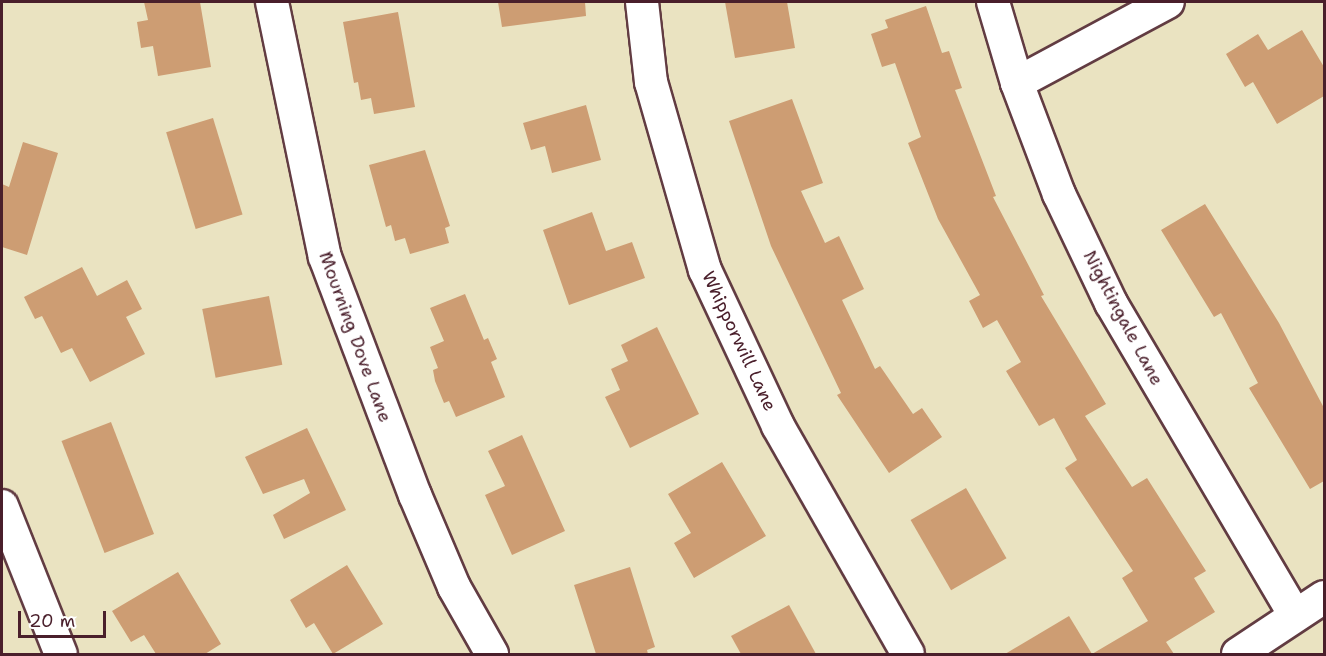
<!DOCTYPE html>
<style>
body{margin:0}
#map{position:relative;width:1326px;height:656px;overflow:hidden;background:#eae3c1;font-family:"Shantell Sans",sans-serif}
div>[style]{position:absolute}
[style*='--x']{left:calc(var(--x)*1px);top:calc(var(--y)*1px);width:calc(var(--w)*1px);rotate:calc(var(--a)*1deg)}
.building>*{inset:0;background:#cd9d73;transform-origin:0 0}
.roads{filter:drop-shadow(2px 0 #623c42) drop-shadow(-2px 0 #623c42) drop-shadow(0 2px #623c42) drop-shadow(0 -2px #623c42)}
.street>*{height:32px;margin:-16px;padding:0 16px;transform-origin:16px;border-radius:16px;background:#fff}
span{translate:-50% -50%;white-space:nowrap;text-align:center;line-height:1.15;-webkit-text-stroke:6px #fff;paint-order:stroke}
.street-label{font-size:18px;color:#4a1f2b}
.frame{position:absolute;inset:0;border:3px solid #4a1f2b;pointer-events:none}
.scale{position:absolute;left:18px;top:611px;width:88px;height:27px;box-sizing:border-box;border:3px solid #4a1f2b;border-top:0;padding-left:8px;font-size:18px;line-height:21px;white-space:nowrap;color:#4a1f2b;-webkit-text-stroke:4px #fff;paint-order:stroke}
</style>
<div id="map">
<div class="building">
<i style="clip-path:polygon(144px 2px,200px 2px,211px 67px,158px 76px,153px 46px,141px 48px,137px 22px,148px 20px)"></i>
<i style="clip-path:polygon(498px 2px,585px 2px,586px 16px,502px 27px)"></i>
<i style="clip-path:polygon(725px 2px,787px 2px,795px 48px,735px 58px)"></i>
<i style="clip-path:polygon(926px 6px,942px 53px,949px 51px,962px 88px,955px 90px,996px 196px,993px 197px,1044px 295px,1041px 296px,1106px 404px,1085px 416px,1132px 487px,1147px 478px,1206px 571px,1194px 578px,1215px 612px,1166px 642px,1174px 654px,1092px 654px,1148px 621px,1122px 578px,1133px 571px,1065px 468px,1077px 460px,1054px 418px,1039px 426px,1006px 371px,1021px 362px,997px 320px,983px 328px,969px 301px,980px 295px,938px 219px,908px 143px,921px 137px,895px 63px,882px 67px,871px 34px,888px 28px,885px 20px)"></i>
<i style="clip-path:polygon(398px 12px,415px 107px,374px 114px,371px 98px,361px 100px,358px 82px,354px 83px,343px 22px)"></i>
<i style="clip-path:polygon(1302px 30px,1324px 67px,1324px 96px,1277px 124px,1253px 82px,1245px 87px,1226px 54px,1258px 34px,1268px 50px)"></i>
<i style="clip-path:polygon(792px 99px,823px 183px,801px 191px,825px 243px,839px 236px,864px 289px,842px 300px,875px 369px,880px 366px,913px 414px,922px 408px,942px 437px,889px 473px,837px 395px,841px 393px,771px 246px,729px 121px)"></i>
<i style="clip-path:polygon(586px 105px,601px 160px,552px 173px,545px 146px,531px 150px,523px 123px)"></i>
<i style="left:213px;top:118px;width:101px;height:49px;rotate:73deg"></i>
<i style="clip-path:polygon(23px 142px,58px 153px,27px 255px,2px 247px,2px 184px,9px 187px)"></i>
<i style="clip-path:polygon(425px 150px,450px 226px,445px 228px,449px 243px,410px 254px,405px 238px,395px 241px,391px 225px,386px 227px,369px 165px)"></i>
<i style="clip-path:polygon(1205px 204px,1279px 323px,1324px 408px,1324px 481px,1310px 489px,1249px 388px,1258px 383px,1221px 313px,1214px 317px,1161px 230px)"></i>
<i style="clip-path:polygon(592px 212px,606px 251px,632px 242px,645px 278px,569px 305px,543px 230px)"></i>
<i style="clip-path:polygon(82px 267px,97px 296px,127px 280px,142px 309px,126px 317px,145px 354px,90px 382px,72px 348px,61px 353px,42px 316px,35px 319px,24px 297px)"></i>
<i style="clip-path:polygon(465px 294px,484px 340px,488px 338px,497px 359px,491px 362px,505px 397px,456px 417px,449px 401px,444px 403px,435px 381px,433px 370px,438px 368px,430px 347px,444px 341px,430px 308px)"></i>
<i style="left:269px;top:296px;width:70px;height:68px;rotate:79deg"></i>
<i style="clip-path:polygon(657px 327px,699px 414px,630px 448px,605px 397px,620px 390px,611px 369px,628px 361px,621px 345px)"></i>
<i style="left:111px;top:422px;width:120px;height:53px;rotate:69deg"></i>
<i style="clip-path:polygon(307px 428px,346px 510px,284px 539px,273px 515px,310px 493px,304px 479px,263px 494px,245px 457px)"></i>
<i style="clip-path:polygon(522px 435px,565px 531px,512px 555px,485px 495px,505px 486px,488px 451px)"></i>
<i style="clip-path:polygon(722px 462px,766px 536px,694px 578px,674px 543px,691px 533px,668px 494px)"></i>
<i style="left:966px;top:488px;width:81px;height:64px;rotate:60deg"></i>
<i style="clip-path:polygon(347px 565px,383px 624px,333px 654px,314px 623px,306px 628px,290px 600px)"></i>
<i style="clip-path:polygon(630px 567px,655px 647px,647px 650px,648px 654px,596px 654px,574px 585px)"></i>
<i style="clip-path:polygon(178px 572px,221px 644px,205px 654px,156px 654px,144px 635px,131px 642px,112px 611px)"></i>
<i style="clip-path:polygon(789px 605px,816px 654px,741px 654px,731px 636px)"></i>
<i style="clip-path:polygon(1069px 616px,1092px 654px,1005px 654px)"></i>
</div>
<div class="roads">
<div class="street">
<i style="--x:272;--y:2;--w:260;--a:78.3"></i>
<i style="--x:325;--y:257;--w:254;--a:69.3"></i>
<i style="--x:415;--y:495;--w:100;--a:67"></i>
<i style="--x:454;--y:587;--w:77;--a:60.4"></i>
<i style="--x:642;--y:2;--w:81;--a:83.6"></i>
<i style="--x:651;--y:82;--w:196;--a:74"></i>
<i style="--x:705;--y:270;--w:172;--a:64.9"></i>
<i style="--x:778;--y:426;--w:262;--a:60.3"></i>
<i style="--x:993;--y:2;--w:84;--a:73.5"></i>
<i style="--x:1017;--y:83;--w:119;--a:69.3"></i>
<i style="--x:1059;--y:194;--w:121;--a:64.5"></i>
<i style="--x:1111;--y:303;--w:362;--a:59.5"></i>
<i style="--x:1017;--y:83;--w:171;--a:-28.2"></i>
<i style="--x:2;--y:506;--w:159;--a:68.3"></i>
<i style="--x:1238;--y:654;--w:103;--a:-33.5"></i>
</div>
</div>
<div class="street-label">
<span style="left:1123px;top:318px;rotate:62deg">Nightingale Lane</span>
<span style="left:355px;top:337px;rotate:70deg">Mourning Dove Lane</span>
<span style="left:739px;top:341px;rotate:65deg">Whipporwill Lane</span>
</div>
<div class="frame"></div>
<div class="scale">20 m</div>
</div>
